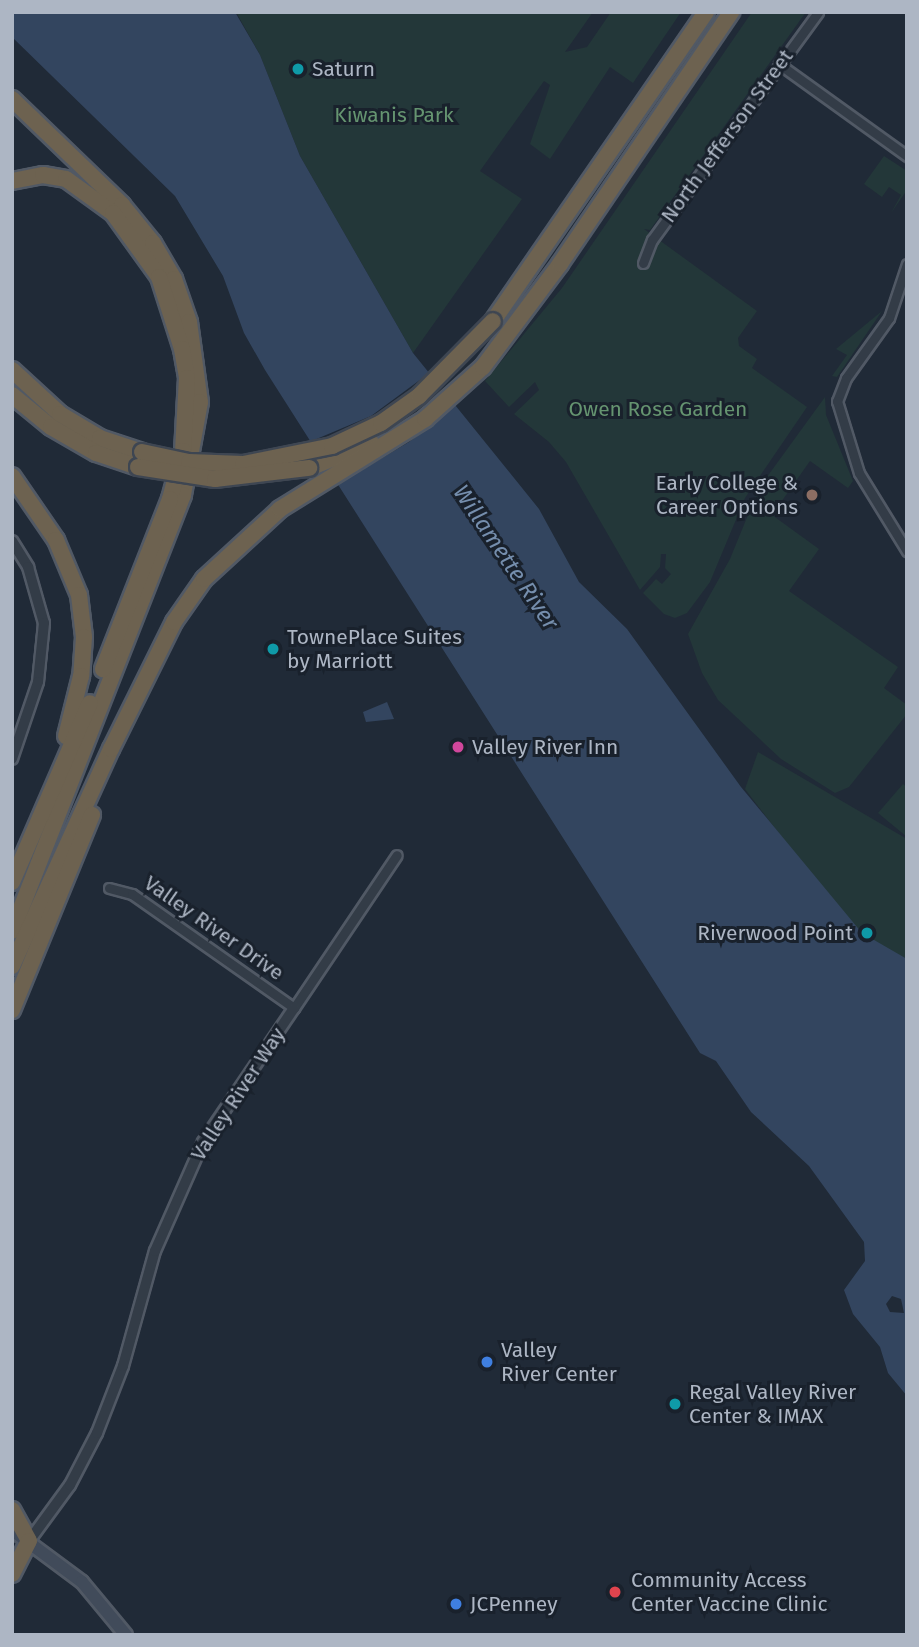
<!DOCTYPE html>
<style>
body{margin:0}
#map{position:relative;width:919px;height:1647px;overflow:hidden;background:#202a37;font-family:"Fira Sans",sans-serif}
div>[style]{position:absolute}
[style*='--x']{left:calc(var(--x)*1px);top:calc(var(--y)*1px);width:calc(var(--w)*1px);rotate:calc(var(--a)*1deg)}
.green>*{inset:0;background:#233739}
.water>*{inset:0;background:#33455f}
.pier>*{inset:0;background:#202a37}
.roads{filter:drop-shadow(2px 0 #515965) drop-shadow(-2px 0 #515965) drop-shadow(0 2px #515965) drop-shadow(0 -2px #515965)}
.minor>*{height:9px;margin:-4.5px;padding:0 4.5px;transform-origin:4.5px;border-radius:4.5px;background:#333c47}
.tertiary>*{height:10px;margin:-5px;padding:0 5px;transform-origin:5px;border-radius:5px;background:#333c47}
.secondary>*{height:12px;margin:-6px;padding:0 6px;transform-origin:6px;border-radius:6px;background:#414b5a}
.motorway>*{height:16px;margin:-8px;padding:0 8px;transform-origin:8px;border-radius:8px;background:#6d6250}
.bridges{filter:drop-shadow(2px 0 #3e4652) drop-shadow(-2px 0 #3e4652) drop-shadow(0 2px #3e4652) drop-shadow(0 -2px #3e4652)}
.motorway-bridge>*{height:16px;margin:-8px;padding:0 8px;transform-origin:8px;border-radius:8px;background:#6d6250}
.dots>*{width:19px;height:19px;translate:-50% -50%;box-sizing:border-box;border:4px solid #19212c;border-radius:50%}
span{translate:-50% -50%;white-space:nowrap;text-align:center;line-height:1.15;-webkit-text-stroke:6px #19212c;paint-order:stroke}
.poi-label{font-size:21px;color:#adb6c4}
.left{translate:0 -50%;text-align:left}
.right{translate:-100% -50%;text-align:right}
.park-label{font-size:21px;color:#659470}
.street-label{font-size:21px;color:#adb6c4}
.water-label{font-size:23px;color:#758ead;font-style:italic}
.frame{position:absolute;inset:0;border:14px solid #adb6c4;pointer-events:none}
</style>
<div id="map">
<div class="green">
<i style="clip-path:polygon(236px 12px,593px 12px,565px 52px,587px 47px,611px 12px,681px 12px,633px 83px,610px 67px,550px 159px,530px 144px,550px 85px,544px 81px,480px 171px,522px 199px,413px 353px,300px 156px,260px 55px)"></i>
<i style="clip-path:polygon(752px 12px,806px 12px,650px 230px,644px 229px,757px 311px,738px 338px,739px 346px,757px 359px,752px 368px,807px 407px,745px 498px,710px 582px,687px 613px,675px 618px,664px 614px,643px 593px,656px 579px,662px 584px,671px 574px,665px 568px,666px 554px,661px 554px,660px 567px,640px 590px,566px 462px,549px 442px,514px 414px,539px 390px,535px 382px,509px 407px,485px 381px,562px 288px)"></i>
<i style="clip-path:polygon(884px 156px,907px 171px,907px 190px,891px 213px,901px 195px,889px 187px,882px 197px,864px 184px)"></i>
<i style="clip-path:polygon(882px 311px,837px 377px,832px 376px,847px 355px,836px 349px)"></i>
<i style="clip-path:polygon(825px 397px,826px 415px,853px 481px,848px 488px,810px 461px,772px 515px,819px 549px,789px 591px,898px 667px,884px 688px,907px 705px,907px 714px,849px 787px,835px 793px,781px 759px,718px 700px,702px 673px,688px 634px,730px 559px,759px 488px)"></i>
<i style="clip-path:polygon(758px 752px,907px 839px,907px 959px,878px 946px,845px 920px,745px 789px)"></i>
<i style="clip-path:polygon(903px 784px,907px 787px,907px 837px,878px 813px)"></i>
</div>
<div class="water">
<i style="clip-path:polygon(evenodd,12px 12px,235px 12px,260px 55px,300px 156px,413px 353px,539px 509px,579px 582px,627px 629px,741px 787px,862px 933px,907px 959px,907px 1396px,888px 1373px,880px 1347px,853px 1314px,844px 1290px,865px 1261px,864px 1242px,809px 1166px,751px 1112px,716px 1061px,700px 1053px,265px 370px,244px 333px,223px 276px,175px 196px,12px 37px,12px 12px,892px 1296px,901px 1299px,904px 1313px,890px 1312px,886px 1304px,892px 1296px)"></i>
<i style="clip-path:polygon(387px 702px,394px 719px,366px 722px,363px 712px)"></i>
</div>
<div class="pier">
<i style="clip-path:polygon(432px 371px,459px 403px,409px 442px,335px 486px,307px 443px,371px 416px)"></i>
</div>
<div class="roads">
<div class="minor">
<i style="--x:779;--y:64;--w:158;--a:35.7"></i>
<i style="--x:643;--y:263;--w:25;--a:-69"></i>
<i style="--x:652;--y:240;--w:282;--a:-53.9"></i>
<i style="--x:907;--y:264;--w:57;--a:108.4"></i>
<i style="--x:889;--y:318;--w:74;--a:125.6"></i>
<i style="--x:846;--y:378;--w:25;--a:111"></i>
<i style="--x:837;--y:401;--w:75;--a:73"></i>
<i style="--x:859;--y:473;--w:92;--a:58.4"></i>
<i style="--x:109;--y:888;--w:24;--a:15"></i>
<i style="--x:132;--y:894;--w:198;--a:35.1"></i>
<i style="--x:294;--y:1008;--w:184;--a:-56.1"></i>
</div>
<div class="tertiary">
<i style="--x:12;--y:541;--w:31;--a:58"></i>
<i style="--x:28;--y:567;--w:58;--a:74.1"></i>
<i style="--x:44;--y:623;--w:59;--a:95.8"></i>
<i style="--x:38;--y:682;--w:81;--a:108.7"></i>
<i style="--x:29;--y:1541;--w:69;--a:-53.8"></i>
<i style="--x:70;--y:1485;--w:59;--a:-62.6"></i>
<i style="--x:97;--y:1433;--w:72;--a:-68.8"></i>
<i style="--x:123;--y:1366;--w:119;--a:-74.5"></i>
<i style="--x:155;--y:1251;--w:119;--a:-66.2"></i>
<i style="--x:203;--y:1142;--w:162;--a:-55.8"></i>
</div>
<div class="secondary">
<i style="--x:12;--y:1530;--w:87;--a:36.6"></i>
<i style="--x:82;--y:1582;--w:69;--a:50.3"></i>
</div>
<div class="motorway">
<i style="--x:12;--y:99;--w:153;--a:43.9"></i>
<i style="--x:122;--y:205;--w:49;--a:50.8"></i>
<i style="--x:153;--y:243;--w:42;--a:59.7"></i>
<i style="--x:174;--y:279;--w:46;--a:70.8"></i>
<i style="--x:189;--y:322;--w:81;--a:82.2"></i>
<i style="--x:200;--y:402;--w:95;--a:100.4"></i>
<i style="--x:183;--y:495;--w:468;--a:111.4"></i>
<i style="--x:12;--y:181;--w:32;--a:-11"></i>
<i style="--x:43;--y:175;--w:23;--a:10"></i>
<i style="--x:66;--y:179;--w:58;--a:35.9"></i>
<i style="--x:113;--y:213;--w:79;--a:54.3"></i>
<i style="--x:159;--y:277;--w:76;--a:72.3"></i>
<i style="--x:182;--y:349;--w:29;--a:80"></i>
<i style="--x:187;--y:378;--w:73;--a:93.1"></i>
<i style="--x:183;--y:451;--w:50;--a:105.2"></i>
<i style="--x:170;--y:499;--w:183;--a:111.5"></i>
<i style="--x:493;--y:321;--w:375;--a:-55.4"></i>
<i style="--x:12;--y:370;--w:65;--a:42.5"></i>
<i style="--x:60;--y:414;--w:47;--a:31"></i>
<i style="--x:100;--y:438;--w:44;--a:18.4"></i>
<i style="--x:12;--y:395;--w:50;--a:39.4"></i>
<i style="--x:51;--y:427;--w:52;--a:30"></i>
<i style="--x:96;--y:453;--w:44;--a:18.4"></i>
<i style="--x:309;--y:468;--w:67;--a:-22"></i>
<i style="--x:12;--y:476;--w:78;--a:55.5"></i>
<i style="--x:56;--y:540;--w:60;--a:67.3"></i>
<i style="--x:79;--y:595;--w:42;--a:83.2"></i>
<i style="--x:84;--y:637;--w:39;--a:94"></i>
<i style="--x:81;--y:676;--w:62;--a:104"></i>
<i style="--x:12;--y:882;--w:195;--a:-66.5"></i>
<i style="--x:12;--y:966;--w:239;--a:-65.5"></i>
<i style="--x:111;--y:749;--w:142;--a:-63.6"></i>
<i style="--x:174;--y:622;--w:52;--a:-55.1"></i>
<i style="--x:204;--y:579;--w:103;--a:-42.6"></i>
<i style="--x:280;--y:509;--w:171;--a:-31.8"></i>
<i style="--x:425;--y:419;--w:78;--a:-41.9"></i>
<i style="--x:483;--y:367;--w:129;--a:-53.2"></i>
<i style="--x:560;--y:264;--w:305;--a:-55.8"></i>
<i style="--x:12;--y:1010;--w:211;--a:-67.7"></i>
<i style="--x:12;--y:1510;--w:35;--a:61"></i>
<i style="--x:12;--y:1574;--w:37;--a:-63"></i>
</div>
</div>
<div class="bridges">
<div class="motorway-bridge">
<i style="--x:142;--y:452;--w:48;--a:12"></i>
<i style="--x:189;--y:462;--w:54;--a:2.1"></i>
<i style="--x:243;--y:464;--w:91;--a:-11.4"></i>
<i style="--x:332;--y:446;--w:54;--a:-25.1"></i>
<i style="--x:381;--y:423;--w:47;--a:-35.4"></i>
<i style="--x:419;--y:396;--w:105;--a:-45.4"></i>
<i style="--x:138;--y:467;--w:78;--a:8.9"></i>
<i style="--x:215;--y:479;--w:95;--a:-6.7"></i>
</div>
</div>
<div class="dots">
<i style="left:298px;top:69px;background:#0f9aa8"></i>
<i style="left:812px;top:495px;background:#8d6e63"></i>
<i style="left:273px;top:649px;background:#0f9aa8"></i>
<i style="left:458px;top:747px;background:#d1479c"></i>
<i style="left:867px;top:933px;background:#0f9aa8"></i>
<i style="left:487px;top:1362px;background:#3f7fe0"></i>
<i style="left:675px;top:1404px;background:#0f9aa8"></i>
<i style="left:615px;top:1592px;background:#e0444e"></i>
<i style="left:456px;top:1604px;background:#3f7fe0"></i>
</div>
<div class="poi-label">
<span class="left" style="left:312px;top:69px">Saturn</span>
<span class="right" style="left:798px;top:495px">Early College &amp;<br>Career Options</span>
<span class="left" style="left:287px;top:649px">TownePlace Suites<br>by Marriott</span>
<span class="left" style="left:472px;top:747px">Valley River Inn</span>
<span class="right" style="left:853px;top:933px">Riverwood Point</span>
<span class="left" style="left:501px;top:1362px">Valley<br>River Center</span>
<span class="left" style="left:689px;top:1404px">Regal Valley River<br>Center &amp; IMAX</span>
<span class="left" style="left:631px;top:1592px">Community Access<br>Center Vaccine Clinic</span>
<span class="left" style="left:470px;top:1604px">JCPenney</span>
</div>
<div class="park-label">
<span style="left:394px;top:115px">Kiwanis Park</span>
<span style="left:658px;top:409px">Owen Rose Garden</span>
</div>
<div class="street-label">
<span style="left:727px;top:136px;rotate:-54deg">North Jefferson Street</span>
<span style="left:214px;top:928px;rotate:35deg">Valley River Drive</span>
<span style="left:238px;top:1094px;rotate:-57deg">Valley River Way</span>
</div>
<div class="water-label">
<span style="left:506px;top:557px;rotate:56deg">Willamette River</span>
</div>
<div class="frame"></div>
</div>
